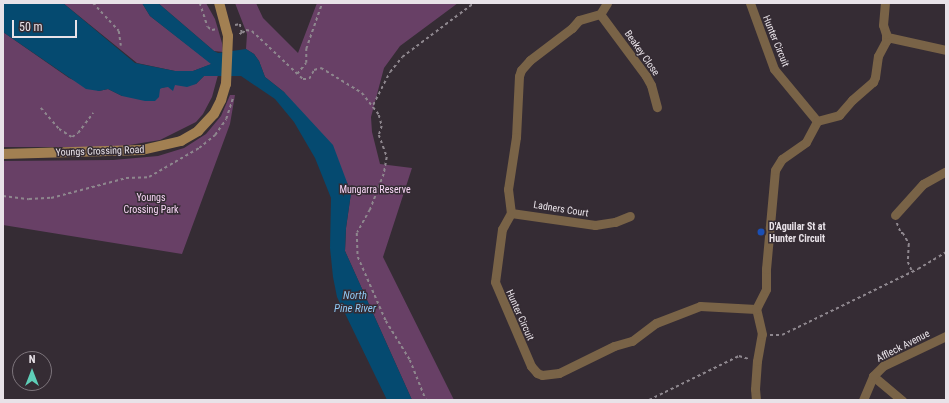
<!DOCTYPE html>
<style>
body{margin:0}
#map{position:relative;width:949px;height:403px;overflow:hidden;background:#352c34;font-family:"Roboto Condensed",sans-serif}
div>[style]{position:absolute}
[style*='--x']{left:calc(var(--x)*1px);top:calc(var(--y)*1px);width:calc(var(--w)*1px);rotate:calc(var(--a)*1deg)}
.green>*{inset:0;background:#684066}
.water>*{inset:0;background:#054a70}
.path>*{height:1.5px;margin-top:-0.75px;transform-origin:0;background:repeating-linear-gradient(90deg,#8e878e 0 3px,transparent 0 6px)}
.street>*{height:9px;margin:-4.5px;padding:0 4.5px;transform-origin:4.5px;border-radius:4.5px;background:#796347}
.secondary>*{height:10px;margin:-5px;padding:0 5px;transform-origin:5px;border-radius:5px;background:#a28052}
.dots>*{width:11px;height:11px;translate:-50% -50%;box-sizing:border-box;border:2px solid #352c34;border-radius:50%}
span{translate:-50% -50%;white-space:nowrap;text-align:center;line-height:1.15;-webkit-text-stroke:3px #352c34;paint-order:stroke}
.street-label{font-size:10px;color:#e8e2e8}
.park-label{font-size:10px;color:#f8d6f6}
.poi-label{font-size:10px;color:#e8e2e8;font-weight:700}
.left{translate:0 -50%;text-align:left}
.water-label{font-size:11px;color:#8ec7f1;font-style:italic}
.frame{position:absolute;inset:0;border:4px solid #e8e2e8;pointer-events:none}
.north{position:absolute;left:12px;top:351px;width:40px;height:40px;box-sizing:border-box;background:#352c34;border:1px solid #7d757c;border-radius:50%;rotate:0deg;font-size:11px;font-weight:700;line-height:16px;text-align:center;color:#e8e2e8}
.north::after{content:'';display:block;margin:auto;width:14px;height:18px;background:#5eceb8;clip-path:polygon(50% 0,100% 100%,50% 72%,0 100%)}
.scale{position:absolute;left:12px;top:20px;width:65px;height:18px;box-sizing:border-box;border:2px solid #e8e2e8;border-top:0;padding-left:5px;font-size:12px;line-height:14px;white-space:nowrap;color:#e8e2e8;-webkit-text-stroke:3px #352c34;paint-order:stroke}
</style>
<div id="map">
<div class="green">
<i style="clip-path:polygon(63px 3px,142px 3px,150px 16px,212px 64px,193px 71px,175px 71px,137px 63px)"></i>
<i style="clip-path:polygon(158px 3px,206px 3px,215px 19px,222px 43px,223px 52px,214px 51px)"></i>
<i style="clip-path:polygon(235px 3px,256px 3px,263px 18px,298px 53px,317px 3px,458px 3px,400px 46px,384px 68px,371px 117px,372px 132px,380px 164px,412px 168px,383px 257px,454px 400px,412px 400px,345px 251px,346px 228px,351px 193px,284px 92px,265px 77px,259px 61px,254px 54px,246px 49px,247px 34px)"></i>
<i style="clip-path:polygon(3px 32px,69px 78px,99px 91px,108px 89px,122px 96px,175px 85px,196px 84px,204px 76px,218px 75px,212px 97px,203px 114px,196px 122px,160px 140px,117px 147px,3px 147px)"></i>
<i style="clip-path:polygon(230px 95px,235px 95px,230px 124px,182px 254px,3px 225px,3px 161px,113px 160px,158px 156px,184px 148px,206px 134px,221px 116px)"></i>
</div>
<div class="water">
<i style="clip-path:polygon(3px 3px,63px 3px,135px 63px,175px 71px,193px 71px,211px 64px,150px 16px,142px 3px,158px 3px,214px 51px,218px 53px,246px 49px,254px 54px,259px 61px,265px 77px,284px 92px,333px 145px,351px 193px,346px 228px,345px 251px,412px 400px,387px 400px,337px 297px,333px 277px,330px 248px,331px 198px,315px 158px,294px 122px,275px 99px,241px 76px,204px 76px,196px 84px,187px 87px,175px 85px,173px 91px,168px 87px,162px 88px,160px 89px,159px 97px,155px 101px,145px 101px,122px 96px,108px 89px,99px 91px,86px 89px,3px 32px)"></i>
</div>
<div class="path">
<i style="--x:93;--y:3;--w:38;--a:47"></i>
<i style="--x:119;--y:31;--w:15;--a:82"></i>
<i style="--x:200;--y:3;--w:25;--a:72"></i>
<i style="--x:208;--y:27;--w:5;--a:37"></i>
<i style="--x:212;--y:30;--w:5;--a:-11"></i>
<i style="--x:235;--y:25;--w:5;--a:-11"></i>
<i style="--x:240;--y:24;--w:9;--a:77"></i>
<i style="--x:242;--y:33;--w:5;--a:143"></i>
<i style="--x:242;--y:33;--w:5;--a:-37"></i>
<i style="--x:246;--y:30;--w:6;--a:9"></i>
<i style="--x:252;--y:31;--w:70;--a:43.3"></i>
<i style="--x:303;--y:79;--w:6;--a:0"></i>
<i style="--x:309;--y:79;--w:10;--a:-61"></i>
<i style="--x:314;--y:70;--w:7;--a:-16"></i>
<i style="--x:321;--y:68;--w:48;--a:31.4"></i>
<i style="--x:362;--y:93;--w:28;--a:52"></i>
<i style="--x:379;--y:115;--w:11;--a:75"></i>
<i style="--x:382;--y:126;--w:9;--a:108"></i>
<i style="--x:379;--y:135;--w:23;--a:70"></i>
<i style="--x:387;--y:157;--w:17;--a:100"></i>
<i style="--x:384;--y:174;--w:39;--a:111"></i>
<i style="--x:370;--y:210;--w:26;--a:119"></i>
<i style="--x:357;--y:233;--w:24;--a:88"></i>
<i style="--x:358;--y:257;--w:70;--a:66.4"></i>
<i style="--x:386;--y:321;--w:46;--a:58.4"></i>
<i style="--x:410;--y:360;--w:43;--a:68.2"></i>
<i style="--x:297;--y:74;--w:14;--a:-51"></i>
<i style="--x:306;--y:63;--w:14;--a:-90"></i>
<i style="--x:306;--y:49;--w:49;--a:-70.8"></i>
<i style="--x:373;--y:105;--w:37;--a:-63"></i>
<i style="--x:390;--y:72;--w:19;--a:-51"></i>
<i style="--x:402;--y:57;--w:90;--a:-36.9"></i>
<i style="--x:41;--y:108;--w:28;--a:49"></i>
<i style="--x:59;--y:129;--w:15;--a:32"></i>
<i style="--x:72;--y:137;--w:7;--a:-34"></i>
<i style="--x:78;--y:133;--w:25;--a:-53"></i>
<i style="--x:3;--y:196;--w:26;--a:7"></i>
<i style="--x:29;--y:199;--w:22;--a:-3"></i>
<i style="--x:51;--y:198;--w:78;--a:-14.9"></i>
<i style="--x:126;--y:178;--w:23;--a:-2"></i>
<i style="--x:149;--y:177;--w:58;--a:-30.1"></i>
<i style="--x:199;--y:148;--w:21;--a:-39"></i>
<i style="--x:215;--y:135;--w:19;--a:-55"></i>
<i style="--x:226;--y:119;--w:23;--a:-72"></i>
<i style="--x:897;--y:223;--w:11;--a:68"></i>
<i style="--x:901;--y:233;--w:2;--a:0"></i>
<i style="--x:903;--y:233;--w:13;--a:61"></i>
<i style="--x:909;--y:244;--w:18;--a:93"></i>
<i style="--x:908;--y:262;--w:10;--a:66"></i>
<i style="--x:770;--y:335;--w:12;--a:0"></i>
<i style="--x:782;--y:335;--w:151;--a:-25.9"></i>
<i style="--x:918;--y:269;--w:33;--a:-31"></i>
<i style="--x:649;--y:400;--w:100;--a:-26.1"></i>
<i style="--x:739;--y:356;--w:10;--a:17"></i>
</div>
<div class="street">
<i style="--x:607;--y:3;--w:13;--a:122"></i>
<i style="--x:600;--y:14;--w:22;--a:164"></i>
<i style="--x:579;--y:20;--w:11;--a:131"></i>
<i style="--x:572;--y:28;--w:53;--a:142.7"></i>
<i style="--x:530;--y:60;--w:13;--a:132"></i>
<i style="--x:521;--y:70;--w:6;--a:108"></i>
<i style="--x:519;--y:76;--w:61;--a:92.8"></i>
<i style="--x:516;--y:137;--w:53;--a:98.7"></i>
<i style="--x:508;--y:189;--w:24;--a:83"></i>
<i style="--x:511;--y:213;--w:18;--a:119"></i>
<i style="--x:502;--y:229;--w:53;--a:97.5"></i>
<i style="--x:495;--y:282;--w:91;--a:66.8"></i>
<i style="--x:531;--y:366;--w:9;--a:49"></i>
<i style="--x:537;--y:373;--w:5;--a:22"></i>
<i style="--x:542;--y:375;--w:17;--a:-7"></i>
<i style="--x:559;--y:373;--w:61;--a:-26.1"></i>
<i style="--x:614;--y:346;--w:19;--a:-16"></i>
<i style="--x:632;--y:341;--w:30;--a:-37"></i>
<i style="--x:656;--y:323;--w:47;--a:-21.1"></i>
<i style="--x:700;--y:306;--w:56;--a:3.1"></i>
<i style="--x:750;--y:3;--w:70;--a:70"></i>
<i style="--x:774;--y:69;--w:67;--a:50.4"></i>
<i style="--x:600;--y:14;--w:77;--a:53.4"></i>
<i style="--x:646;--y:76;--w:10;--a:61"></i>
<i style="--x:651;--y:85;--w:23;--a:75"></i>
<i style="--x:887;--y:37;--w:60;--a:12.4"></i>
<i style="--x:511;--y:213;--w:85;--a:8.1"></i>
<i style="--x:595;--y:225;--w:20;--a:-9"></i>
<i style="--x:615;--y:222;--w:16;--a:-22"></i>
<i style="--x:895;--y:215;--w:42;--a:-47.9"></i>
<i style="--x:923;--y:184;--w:26;--a:-29"></i>
<i style="--x:873;--y:376;--w:38;--a:40"></i>
<i style="--x:756;--y:400;--w:11;--a:-95"></i>
<i style="--x:755;--y:389;--w:28;--a:-86"></i>
<i style="--x:757;--y:361;--w:27;--a:-80"></i>
<i style="--x:762;--y:334;--w:26;--a:-103"></i>
<i style="--x:756;--y:309;--w:22;--a:-63"></i>
<i style="--x:766;--y:289;--w:20;--a:-90"></i>
<i style="--x:766;--y:269;--w:99;--a:-84.8"></i>
<i style="--x:775;--y:170;--w:13;--a:-58"></i>
<i style="--x:782;--y:159;--w:29;--a:-35"></i>
<i style="--x:806;--y:142;--w:24;--a:-62"></i>
<i style="--x:817;--y:121;--w:23;--a:-15"></i>
<i style="--x:839;--y:115;--w:20;--a:-49"></i>
<i style="--x:852;--y:100;--w:28;--a:-41"></i>
<i style="--x:873;--y:82;--w:5;--a:-68"></i>
<i style="--x:875;--y:77;--w:21;--a:-82"></i>
<i style="--x:878;--y:56;--w:17;--a:-62"></i>
<i style="--x:886;--y:41;--w:7;--a:-90"></i>
<i style="--x:886;--y:34;--w:9;--a:-108"></i>
<i style="--x:883;--y:25;--w:22;--a:-85"></i>
<i style="--x:863;--y:400;--w:26;--a:-67"></i>
<i style="--x:873;--y:376;--w:14;--a:-45"></i>
<i style="--x:883;--y:366;--w:70;--a:-25.5"></i>
</div>
<div class="secondary">
<i style="--x:3;--y:154;--w:139;--a:-1.6"></i>
<i style="--x:142;--y:150;--w:40;--a:-13"></i>
<i style="--x:181;--y:141;--w:20;--a:-30"></i>
<i style="--x:198;--y:131;--w:23;--a:-47"></i>
<i style="--x:214;--y:114;--w:16;--a:-63"></i>
<i style="--x:221;--y:100;--w:17;--a:-73"></i>
<i style="--x:226;--y:84;--w:48;--a:-87.6"></i>
<i style="--x:228;--y:36;--w:34;--a:-105"></i>
</div>
<div class="dots">
<i style="left:761px;top:232px;background:#1a4fb4"></i>
</div>
<div class="street-label">
<span style="left:776px;top:41px;rotate:68deg">Hunter Circuit</span>
<span style="left:642px;top:53px;rotate:55deg">Beakey Close</span>
<span style="left:100px;top:151px;rotate:-2deg">Youngs Crossing Road</span>
<span style="left:561px;top:209px;rotate:9deg">Ladners Court</span>
<span style="left:520px;top:315px;rotate:66deg">Hunter Circuit</span>
<span style="left:903px;top:346px;rotate:-27deg">Affleck Avenue</span>
</div>
<div class="park-label">
<span style="left:375px;top:190px">Mungarra Reserve</span>
<span style="left:151px;top:203px">Youngs<br>Crossing Park</span>
</div>
<div class="poi-label">
<span class="left" style="left:769px;top:232px">D'Aguilar St at<br>Hunter Circuit</span>
</div>
<div class="water-label">
<span style="left:355px;top:303px">North<br>Pine River</span>
</div>
<div class="frame"></div>
<div class="north">N</div>
<div class="scale">50 m</div>
</div>
